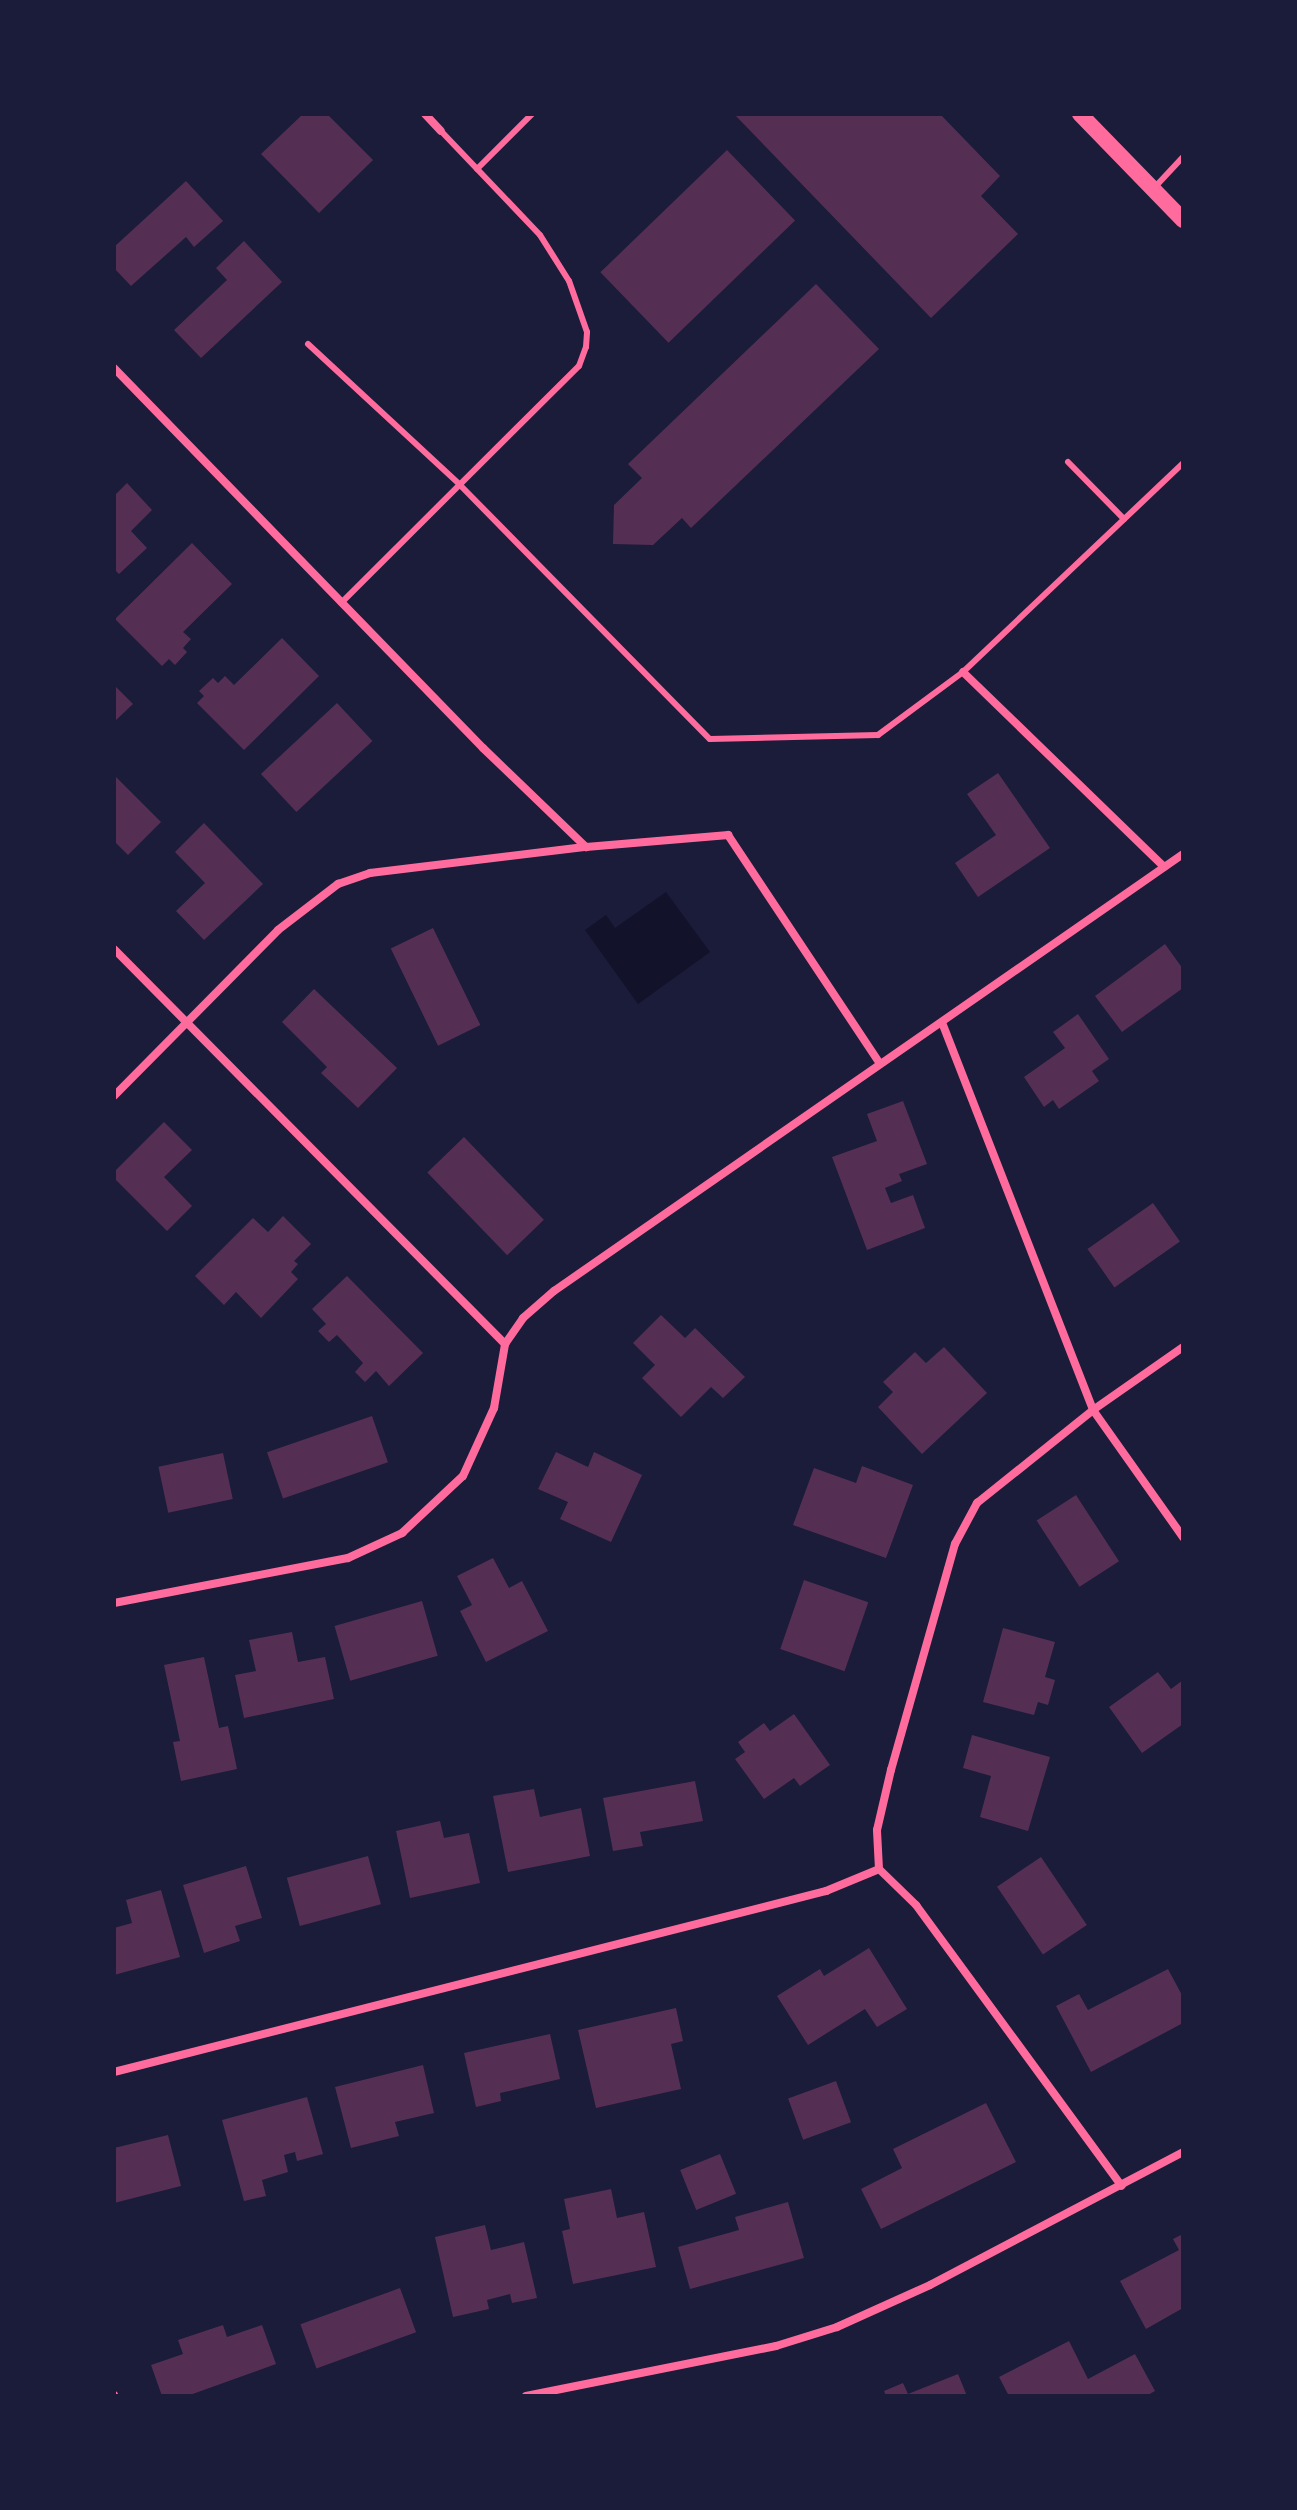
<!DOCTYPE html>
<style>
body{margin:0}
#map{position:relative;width:1297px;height:2510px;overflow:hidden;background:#1b1b3a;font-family:Poppins,sans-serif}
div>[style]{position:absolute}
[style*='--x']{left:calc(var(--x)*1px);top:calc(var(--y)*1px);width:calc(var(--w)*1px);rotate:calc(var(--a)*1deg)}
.water>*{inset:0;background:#12122b}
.building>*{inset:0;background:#542f53;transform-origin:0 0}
.service>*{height:6px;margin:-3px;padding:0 3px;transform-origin:3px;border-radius:3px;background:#ff6b9d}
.minor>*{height:8px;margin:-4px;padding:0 4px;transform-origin:4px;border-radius:4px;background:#ff6b9d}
.secondary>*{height:16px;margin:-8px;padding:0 8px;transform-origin:8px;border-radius:8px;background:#ff6b9d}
span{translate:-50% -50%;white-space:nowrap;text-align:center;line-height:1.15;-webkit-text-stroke:8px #1b1b3a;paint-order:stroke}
.frame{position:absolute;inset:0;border:116px solid #1b1b3a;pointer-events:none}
</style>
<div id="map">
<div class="water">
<i style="clip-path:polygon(666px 892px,710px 952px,638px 1004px,585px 930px,606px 915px,615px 928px)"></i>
</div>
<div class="building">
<i style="clip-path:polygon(303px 114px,327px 114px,373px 160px,319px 213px,261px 154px)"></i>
<i style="clip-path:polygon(734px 114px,940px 114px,1000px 176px,981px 196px,1018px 234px,931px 318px)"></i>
<i style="left:727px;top:150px;width:98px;height:176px;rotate:46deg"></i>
<i style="clip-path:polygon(186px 181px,223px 221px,194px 247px,186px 237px,131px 286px,114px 268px,114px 247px)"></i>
<i style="clip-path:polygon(244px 241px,282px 282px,201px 358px,174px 330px,227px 280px,216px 268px)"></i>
<i style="clip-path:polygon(816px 284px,879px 349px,691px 528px,682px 518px,653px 545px,613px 544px,614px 505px,642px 478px,628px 464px)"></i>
<i style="clip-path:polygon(127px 483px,152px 510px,131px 531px,147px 548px,119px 574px,114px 569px,114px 496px)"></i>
<i style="clip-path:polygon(192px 543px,232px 584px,183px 632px,191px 639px,183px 648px,187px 652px,175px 665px,169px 659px,162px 666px,115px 619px)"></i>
<i style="clip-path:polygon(282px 638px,319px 676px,244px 750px,197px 703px,204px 696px,199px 691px,213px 678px,218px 683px,225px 676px,234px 685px)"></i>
<i style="clip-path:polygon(114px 685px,133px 704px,114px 722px)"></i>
<i style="left:337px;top:703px;width:52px;height:104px;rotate:47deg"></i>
<i style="clip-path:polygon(998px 773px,1050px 848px,978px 897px,955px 863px,996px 835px,967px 794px)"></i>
<i style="clip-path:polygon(116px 777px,161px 822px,128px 855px,114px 841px)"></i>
<i style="clip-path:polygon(204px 823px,263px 884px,204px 940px,176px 911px,205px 883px,175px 852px)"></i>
<i style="left:433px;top:928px;width:108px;height:47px;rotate:64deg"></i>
<i style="clip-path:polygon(1165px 944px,1183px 969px,1183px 988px,1122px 1032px,1095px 996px)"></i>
<i style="clip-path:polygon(314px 989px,397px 1068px,358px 1108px,321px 1073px,327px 1067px,282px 1022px)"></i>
<i style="clip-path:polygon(1078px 1014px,1109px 1059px,1092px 1071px,1099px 1081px,1059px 1109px,1053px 1100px,1044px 1107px,1024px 1077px,1065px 1048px,1053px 1032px)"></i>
<i style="clip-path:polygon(903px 1101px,927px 1164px,899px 1174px,902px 1181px,885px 1188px,891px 1203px,913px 1195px,925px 1228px,867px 1250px,832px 1157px,877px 1141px,867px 1114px)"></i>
<i style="clip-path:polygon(164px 1122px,192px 1150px,164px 1177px,192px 1206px,167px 1231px,114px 1178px,114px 1172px)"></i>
<i style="left:464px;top:1137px;width:115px;height:51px;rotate:46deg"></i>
<i style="left:1153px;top:1203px;width:47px;height:80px;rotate:55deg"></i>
<i style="clip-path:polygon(283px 1216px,311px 1244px,294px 1261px,298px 1264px,291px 1272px,298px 1279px,261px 1318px,236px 1292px,224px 1305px,195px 1276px,253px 1218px,268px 1232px)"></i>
<i style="clip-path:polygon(347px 1276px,423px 1353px,389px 1386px,376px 1371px,365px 1382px,355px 1372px,363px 1363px,337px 1335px,329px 1342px,318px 1331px,326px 1324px,312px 1309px)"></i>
<i style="clip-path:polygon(661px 1315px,685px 1338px,695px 1328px,745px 1377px,723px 1398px,711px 1387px,681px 1417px,642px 1378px,655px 1365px,633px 1343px)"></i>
<i style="clip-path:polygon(944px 1347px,987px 1393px,922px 1454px,878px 1407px,893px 1392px,883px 1382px,915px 1352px,926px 1363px)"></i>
<i style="left:372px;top:1416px;width:49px;height:111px;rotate:71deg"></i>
<i style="clip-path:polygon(556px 1452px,588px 1467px,594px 1452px,642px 1475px,611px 1542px,560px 1519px,568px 1502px,538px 1489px)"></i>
<i style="left:223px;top:1453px;width:47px;height:66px;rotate:78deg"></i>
<i style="clip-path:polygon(862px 1466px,913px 1485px,886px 1558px,793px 1525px,814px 1468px,856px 1483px)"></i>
<i style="left:1076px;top:1495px;width:79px;height:47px;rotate:57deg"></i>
<i style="clip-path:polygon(493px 1558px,509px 1588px,522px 1581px,548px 1631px,486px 1662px,460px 1611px,472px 1605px,457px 1576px)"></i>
<i style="left:804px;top:1580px;width:68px;height:73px;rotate:19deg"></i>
<i style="left:422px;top:1601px;width:57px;height:91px;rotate:74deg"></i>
<i style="clip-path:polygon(1003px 1628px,1055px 1642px,1045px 1677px,1055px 1680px,1048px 1705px,1038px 1702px,1034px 1715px,983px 1702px)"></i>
<i style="clip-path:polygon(292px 1632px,298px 1662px,325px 1657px,334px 1699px,244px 1718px,235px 1675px,256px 1671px,249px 1640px)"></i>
<i style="clip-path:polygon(204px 1657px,219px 1728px,228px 1726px,237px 1769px,181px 1781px,173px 1742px,180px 1741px,164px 1665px)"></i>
<i style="clip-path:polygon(1158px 1672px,1171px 1689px,1183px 1680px,1183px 1724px,1142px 1753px,1109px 1707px)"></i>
<i style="clip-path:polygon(794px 1714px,830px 1765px,800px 1786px,794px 1778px,764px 1799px,735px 1759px,745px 1752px,738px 1742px,764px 1723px,770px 1731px)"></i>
<i style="clip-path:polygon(972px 1735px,1050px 1757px,1028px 1831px,980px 1817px,991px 1776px,963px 1768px)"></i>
<i style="clip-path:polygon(695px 1781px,703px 1821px,640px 1832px,643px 1846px,613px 1851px,603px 1798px)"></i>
<i style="clip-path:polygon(534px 1789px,540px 1817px,581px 1808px,590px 1856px,508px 1872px,493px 1796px)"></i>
<i style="clip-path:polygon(440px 1821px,444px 1838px,469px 1833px,480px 1883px,410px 1898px,396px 1831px)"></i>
<i style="left:368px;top:1856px;width:50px;height:84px;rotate:75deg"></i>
<i style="left:1041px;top:1857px;width:82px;height:53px;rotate:56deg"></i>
<i style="clip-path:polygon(246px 1866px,262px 1918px,235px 1926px,240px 1941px,204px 1953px,183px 1885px)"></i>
<i style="clip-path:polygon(161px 1890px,180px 1957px,114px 1975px,114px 1928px,132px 1923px,126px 1900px)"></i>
<i style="clip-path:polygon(869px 1948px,907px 2009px,877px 2027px,865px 2009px,808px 2045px,777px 1996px,820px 1969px,824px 1976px)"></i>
<i style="clip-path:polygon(1168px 1969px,1183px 1997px,1183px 2023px,1091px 2072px,1056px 2006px,1079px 1994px,1088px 2010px)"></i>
<i style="clip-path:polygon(676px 2008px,683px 2041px,671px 2044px,681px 2089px,596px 2108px,578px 2030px)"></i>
<i style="clip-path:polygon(550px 2034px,560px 2079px,500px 2093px,501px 2101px,476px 2107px,464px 2053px)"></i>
<i style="clip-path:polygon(423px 2065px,434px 2113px,395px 2122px,399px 2136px,351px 2148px,335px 2087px)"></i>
<i style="left:836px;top:2081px;width:44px;height:51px;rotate:70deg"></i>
<i style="clip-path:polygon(307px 2097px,323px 2154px,297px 2161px,295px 2152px,284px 2155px,288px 2172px,262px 2180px,266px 2196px,244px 2201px,222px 2120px)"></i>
<i style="clip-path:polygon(986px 2103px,1016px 2162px,881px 2229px,861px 2189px,902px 2168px,893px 2149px)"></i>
<i style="clip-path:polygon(168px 2135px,181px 2186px,114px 2203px,114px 2148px)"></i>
<i style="left:720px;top:2154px;width:43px;height:43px;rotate:68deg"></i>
<i style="clip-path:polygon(611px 2189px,617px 2218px,644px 2212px,656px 2267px,573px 2284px,562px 2231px,570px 2229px,564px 2199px)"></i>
<i style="clip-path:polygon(788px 2202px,804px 2258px,690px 2289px,678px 2247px,739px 2230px,735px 2217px)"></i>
<i style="clip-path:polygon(485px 2225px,491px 2250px,524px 2242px,537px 2298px,512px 2303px,510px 2294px,487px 2300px,489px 2309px,453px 2317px,435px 2237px)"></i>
<i style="clip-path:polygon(1183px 2234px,1183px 2308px,1146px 2329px,1120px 2281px,1179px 2250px,1173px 2239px)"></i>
<i style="left:400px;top:2288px;width:47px;height:106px;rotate:70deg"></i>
<i style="clip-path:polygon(223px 2325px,227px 2337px,262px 2325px,276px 2364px,187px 2396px,162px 2396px,151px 2365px,183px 2354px,178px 2340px)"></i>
<i style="clip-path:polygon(1069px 2341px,1088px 2379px,1135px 2354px,1155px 2391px,1146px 2396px,1009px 2396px,999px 2377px)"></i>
<i style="clip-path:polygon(958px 2374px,967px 2396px,886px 2396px,884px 2391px,903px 2383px,908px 2394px)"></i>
</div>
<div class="service">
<i style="--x:477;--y:169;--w:78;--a:-45"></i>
<i style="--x:1155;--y:187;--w:41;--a:-47"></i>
<i style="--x:308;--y:344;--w:207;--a:42.8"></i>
<i style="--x:460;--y:485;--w:356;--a:45.5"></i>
<i style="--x:710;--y:739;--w:168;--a:-1.4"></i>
<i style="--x:878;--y:735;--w:106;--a:-36.5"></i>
<i style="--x:963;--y:672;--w:303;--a:-43.5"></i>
<i style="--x:1068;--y:462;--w:80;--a:45.5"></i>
<i style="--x:341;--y:603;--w:336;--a:-44.9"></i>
<i style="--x:579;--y:366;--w:20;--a:-70"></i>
<i style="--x:586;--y:347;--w:15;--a:-86"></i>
<i style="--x:587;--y:332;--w:54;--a:-109.4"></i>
<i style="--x:569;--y:281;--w:54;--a:-122.2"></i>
<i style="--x:540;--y:235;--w:144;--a:-133.6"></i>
</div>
<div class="minor">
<i style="--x:425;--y:114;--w:23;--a:47"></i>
<i style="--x:114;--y:368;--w:530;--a:45.84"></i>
<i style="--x:483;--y:748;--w:143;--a:43.9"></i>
<i style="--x:586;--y:847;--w:143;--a:-4.8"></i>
<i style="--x:728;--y:835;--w:273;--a:56.4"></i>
<i style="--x:963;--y:672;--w:280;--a:44.1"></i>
<i style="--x:114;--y:949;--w:556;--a:45.29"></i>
<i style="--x:943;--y:1025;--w:413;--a:68.7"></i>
<i style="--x:1093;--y:1410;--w:156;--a:54.7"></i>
<i style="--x:114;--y:1096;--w:233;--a:-45.3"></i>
<i style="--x:278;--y:930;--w:76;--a:-37.5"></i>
<i style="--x:338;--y:884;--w:34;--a:-19"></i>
<i style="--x:370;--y:873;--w:218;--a:-6.9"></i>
<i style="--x:114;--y:1603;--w:238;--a:-10.9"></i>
<i style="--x:348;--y:1558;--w:60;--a:-24.8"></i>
<i style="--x:402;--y:1533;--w:83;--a:-43.1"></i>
<i style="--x:463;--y:1476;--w:75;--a:-65.5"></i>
<i style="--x:494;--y:1408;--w:65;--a:-80.2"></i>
<i style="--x:505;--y:1344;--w:32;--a:-55"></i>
<i style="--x:523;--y:1318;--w:41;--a:-41.1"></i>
<i style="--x:554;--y:1291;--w:766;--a:-34.79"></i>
<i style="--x:879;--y:1869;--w:39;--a:-93"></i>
<i style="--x:877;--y:1830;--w:62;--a:-76.9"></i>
<i style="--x:891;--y:1770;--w:235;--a:-74.2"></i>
<i style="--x:955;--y:1544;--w:47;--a:-61.8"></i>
<i style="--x:977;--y:1503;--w:149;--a:-38.7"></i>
<i style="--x:1093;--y:1410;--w:110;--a:-35"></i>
<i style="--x:879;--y:1869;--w:52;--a:44.2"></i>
<i style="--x:916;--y:1905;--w:348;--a:53.8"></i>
<i style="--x:114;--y:2072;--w:735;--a:-14.26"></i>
<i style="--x:826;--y:1891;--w:57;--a:-22.5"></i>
<i style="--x:114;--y:2395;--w:1;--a:90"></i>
<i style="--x:526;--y:2396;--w:255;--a:-11.3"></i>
<i style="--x:776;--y:2346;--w:64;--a:-17.3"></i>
<i style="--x:837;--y:2327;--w:102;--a:-24.3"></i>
<i style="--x:930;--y:2285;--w:286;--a:-27.7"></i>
</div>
<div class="secondary">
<i style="--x:1080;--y:114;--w:148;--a:45.8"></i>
</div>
<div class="frame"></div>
</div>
